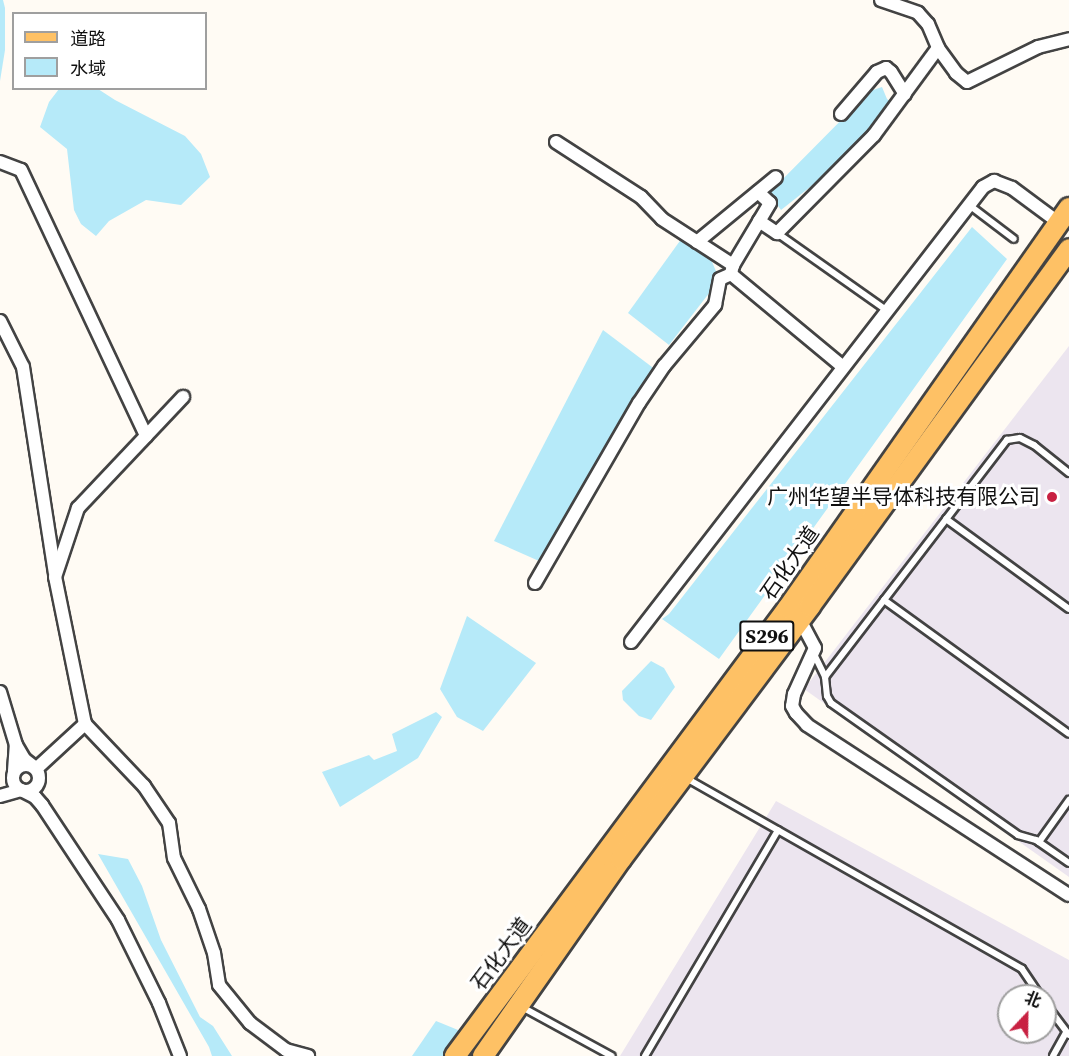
<!DOCTYPE html>
<meta charset="utf-8">
<style>
body{margin:0}
#map{position:relative;width:1069px;height:1056px;overflow:hidden;background:#fffbf4;font-family:"Source Serif 4","Noto Sans SC",serif}
div>[style]{position:absolute}
[style*='--x']{left:calc(var(--x)*1px);top:calc(var(--y)*1px);width:calc(var(--w)*1px);rotate:calc(var(--a)*1deg)}
.industrial>*{inset:0;background:#ece5ef}
.water>*{inset:0;background:#b6eaf9}
.roads{filter:drop-shadow(2px 0 #434343) drop-shadow(-2px 0 #434343) drop-shadow(0 2px #434343) drop-shadow(0 -2px #434343)}
.lane>*{height:6px;margin:-3px;padding:0 3px;transform-origin:3px;border-radius:3px;background:#fff}
.street>*{height:12px;margin:-6px;padding:0 6px;transform-origin:6px;border-radius:6px;background:#fff}
.street>.ring{margin:-6px;padding:0;box-sizing:content-box;background:none;border:12px solid #fff;border-radius:50%}
.primary>*{height:20px;margin:-10px;padding:0 10px;transform-origin:10px;border-radius:10px;background:#fec165}
.dots>*{width:16px;height:16px;translate:-50% -50%;box-sizing:border-box;border:3px solid #fff;border-radius:50%}
span{translate:-50% -50%;white-space:nowrap;text-align:center;line-height:1.15;-webkit-text-stroke:6px #fff;paint-order:stroke}
.shield-label span{padding:2px 4px;background:#fff;border:2px solid;border-radius:4px;-webkit-text-stroke-width:0}
.shield-label{font-size:20px;color:#101010;font-weight:700}
.poi-label{font-size:21px;color:#101010}
.right{translate:-100% -50%;text-align:right}
.street-label{font-size:21px;color:#101010}
.legend{position:absolute;left:12px;top:12px;width:195px;height:78px;box-sizing:border-box;background:#fff;border:2px solid #9f9f9f;margin:0;padding:8px 10px;list-style:none;font-size:18px;color:#101010}
.legend li{display:flex;align-items:center;gap:12px;height:30px}
.legend b{width:30px;border:2px solid #9f9f9f}
.north{position:absolute;left:997px;top:984px;width:60px;height:60px;box-sizing:border-box;background:#fff;border:2px solid #9f9f9f;border-radius:50%;rotate:22deg;font-size:16px;font-weight:700;line-height:24px;text-align:center;color:#101010}
.north::after{content:'';display:block;margin:auto;width:21px;height:27px;background:#c82142;clip-path:polygon(50% 0,100% 100%,50% 72%,0 100%)}
</style>
<div id="map">
<div class="industrial">
<i style="clip-path:polygon(1069px 346px,1069px 877px,804px 689px)"></i>
<i style="clip-path:polygon(evenodd,776px 801px,1069px 960px,1069px 1056px,620px 1056px,776px 801px,1009px 996px,1045px 996px,1045px 1032px,1009px 1032px,1009px 996px)"></i>
</div>
<div class="water">
<i style="clip-path:polygon(0 0,3px 0,5px 8px,5px 50px,0 81px)"></i>
<i style="clip-path:polygon(882px 87px,887px 99px,895px 105px,857px 150px,781px 210px,769px 193px,870px 91px)"></i>
<i style="clip-path:polygon(59px 89px,98px 89px,115px 100px,185px 136px,201px 154px,210px 177px,181px 205px,146px 200px,109px 221px,96px 236px,81px 224px,74px 210px,67px 149px,40px 127px,49px 102px)"></i>
<i style="clip-path:polygon(972px 227px,1007px 259px,719px 659px,662px 619px,669px 614px)"></i>
<i style="clip-path:polygon(682px 238px,710px 257px,718px 276px,710px 292px,669px 345px,628px 313px)"></i>
<i style="clip-path:polygon(603px 330px,656px 370px,539px 561px,494px 541px)"></i>
<i style="clip-path:polygon(467px 616px,536px 663px,483px 731px,457px 717px,440px 689px)"></i>
<i style="clip-path:polygon(651px 661px,664px 668px,675px 687px,651px 720px,639px 716px,623px 700px,622px 691px)"></i>
<i style="clip-path:polygon(436px 712px,442px 717px,418px 758px,340px 807px,322px 772px,369px 755px,374px 760px,397px 751px,392px 734px)"></i>
<i style="clip-path:polygon(98px 854px,128px 859px,142px 886px,161px 940px,200px 1017px,213px 1026px,232px 1056px,212px 1056px,209px 1047px)"></i>
<i style="clip-path:polygon(436px 1021px,463px 1032px,446px 1056px,412px 1056px)"></i>
</div>
<div class="roads">
<div class="lane">
<i style="--x:969;--y:205;--w:56;--a:37.1"></i>
<i style="--x:777;--y:233;--w:133;--a:35.2"></i>
<i style="--x:946;--y:519;--w:152;--a:36.2"></i>
<i style="--x:884;--y:600;--w:228;--a:35.9"></i>
<i style="--x:813;--y:652;--w:28;--a:64"></i>
<i style="--x:825;--y:677;--w:19;--a:84"></i>
<i style="--x:827;--y:696;--w:8;--a:60"></i>
<i style="--x:831;--y:703;--w:229;--a:35.2"></i>
<i style="--x:1018;--y:835;--w:19;--a:16"></i>
<i style="--x:1036;--y:840;--w:40;--a:34.9"></i>
<i style="--x:825;--y:677;--w:299;--a:-52.5"></i>
<i style="--x:1007;--y:440;--w:13;--a:-9"></i>
<i style="--x:1020;--y:438;--w:16;--a:27"></i>
<i style="--x:1034;--y:445;--w:45;--a:38.7"></i>
<i style="--x:686;--y:778;--w:386;--a:29.6"></i>
<i style="--x:1022;--y:969;--w:32;--a:56"></i>
<i style="--x:1039;--y:842;--w:52;--a:-54.5"></i>
<i style="--x:1045;--y:1003;--w:40;--a:53"></i>
<i style="--x:522;--y:1007;--w:102;--a:28.6"></i>
<i style="--x:645;--y:1056;--w:262;--a:-59.5"></i>
<i style="--x:1053;--y:1056;--w:26;--a:-61"></i>
</div>
<div class="street">
<i style="--x:881;--y:0;--w:39;--a:19"></i>
<i style="--x:918;--y:13;--w:15;--a:48"></i>
<i style="--x:928;--y:24;--w:26;--a:67"></i>
<i style="--x:938;--y:48;--w:31;--a:54"></i>
<i style="--x:956;--y:73;--w:14;--a:39"></i>
<i style="--x:967;--y:82;--w:79;--a:-26.2"></i>
<i style="--x:1038;--y:47;--w:32;--a:-14"></i>
<i style="--x:841;--y:114;--w:55;--a:-49.4"></i>
<i style="--x:877;--y:72;--w:10;--a:-24"></i>
<i style="--x:886;--y:68;--w:6;--a:39"></i>
<i style="--x:891;--y:72;--w:26;--a:58"></i>
<i style="--x:556;--y:142;--w:101;--a:32.9"></i>
<i style="--x:641;--y:197;--w:30;--a:46"></i>
<i style="--x:662;--y:219;--w:85;--a:32.9"></i>
<i style="--x:0;--y:162;--w:22;--a:21"></i>
<i style="--x:21;--y:170;--w:294;--a:64.8"></i>
<i style="--x:758;--y:192;--w:16;--a:43"></i>
<i style="--x:770;--y:203;--w:72;--a:120.8"></i>
<i style="--x:733;--y:265;--w:9;--a:103"></i>
<i style="--x:731;--y:274;--w:144;--a:39.7"></i>
<i style="--x:759;--y:221;--w:22;--a:34"></i>
<i style="--x:777;--y:233;--w:138;--a:-45.3"></i>
<i style="--x:874;--y:135;--w:108;--a:-53.7"></i>
<i style="--x:697;--y:242;--w:102;--a:-39.4"></i>
<i style="--x:0;--y:321;--w:51;--a:63.4"></i>
<i style="--x:23;--y:367;--w:208;--a:81.2"></i>
<i style="--x:535;--y:583;--w:208;--a:-60"></i>
<i style="--x:639;--y:403;--w:45;--a:-56"></i>
<i style="--x:664;--y:366;--w:80;--a:-50.1"></i>
<i style="--x:715;--y:305;--w:26;--a:-79"></i>
<i style="--x:720;--y:279;--w:12;--a:-24"></i>
<i style="--x:798;--y:616;--w:36;--a:62"></i>
<i style="--x:815;--y:648;--w:51;--a:114.5"></i>
<i style="--x:794;--y:694;--w:12;--a:99"></i>
<i style="--x:792;--y:706;--w:8;--a:60"></i>
<i style="--x:796;--y:713;--w:16;--a:47"></i>
<i style="--x:807;--y:725;--w:312;--a:33"></i>
<i style="--x:631;--y:642;--w:575;--a:-52.27"></i>
<i style="--x:983;--y:187;--w:13;--a:-29"></i>
<i style="--x:994;--y:181;--w:19;--a:21"></i>
<i style="--x:1012;--y:188;--w:57;--a:36.5"></i>
<i style="--x:0;--y:692;--w:55;--a:73.2"></i>
<i style="--x:85;--y:724;--w:150;--a:-101.5"></i>
<i style="--x:55;--y:577;--w:73;--a:-71.6"></i>
<i style="--x:78;--y:508;--w:153;--a:-46.6"></i>
<i class="ring" style="left:13px;top:765px;width:14px;height:14px"></i>
<i style="--x:36;--y:769;--w:67;--a:-42.6"></i>
<i style="--x:85;--y:724;--w:86;--a:46.4"></i>
<i style="--x:144;--y:786;--w:45;--a:56"></i>
<i style="--x:169;--y:823;--w:35;--a:82"></i>
<i style="--x:174;--y:858;--w:57;--a:63.9"></i>
<i style="--x:199;--y:909;--w:46;--a:71.2"></i>
<i style="--x:214;--y:953;--w:32;--a:81"></i>
<i style="--x:219;--y:985;--w:49;--a:50.8"></i>
<i style="--x:250;--y:1023;--w:45;--a:36.9"></i>
<i style="--x:286;--y:1050;--w:23;--a:15"></i>
<i style="--x:14;--y:771;--w:26;--a:-86"></i>
<i style="--x:16;--y:745;--w:16;--a:60"></i>
<i style="--x:24;--y:759;--w:11;--a:38"></i>
<i style="--x:0;--y:796;--w:22;--a:-16"></i>
<i style="--x:21;--y:790;--w:16;--a:27"></i>
<i style="--x:35;--y:797;--w:11;--a:49"></i>
<i style="--x:42;--y:805;--w:138;--a:56.5"></i>
<i style="--x:118;--y:920;--w:93;--a:63.7"></i>
<i style="--x:159;--y:1003;--w:57;--a:68.4"></i>
</div>
<div class="primary">
<i style="--x:455;--y:1056;--w:558;--a:-53.38"></i>
<i style="--x:788;--y:608;--w:489;--a:-54.9"></i>
<i style="--x:483;--y:1056;--w:241;--a:-55"></i>
<i style="--x:621;--y:859;--w:316;--a:-53.2"></i>
<i style="--x:810;--y:606;--w:441;--a:-54"></i>
</div>
</div>
<div class="dots">
<i style="left:1052px;top:497px;background:#c82142"></i>
</div>
<div class="shield-label">
<span style="left:767px;top:636px">S296</span>
</div>
<div class="poi-label">
<span class="right" style="left:1040px;top:497px">广州华望半导体科技有限公司</span>
</div>
<div class="street-label">
<span style="left:790px;top:563px;rotate:-55deg">石化大道</span>
<span style="left:501px;top:954px;rotate:-53deg">石化大道</span>
</div>
<ul class="legend">
<li><b style="height:8px;background:#fec165"></b>道路</li>
<li><b style="height:16px;background:#b6eaf9"></b>水域</li>
</ul>
<div class="north">北</div>
</div>
